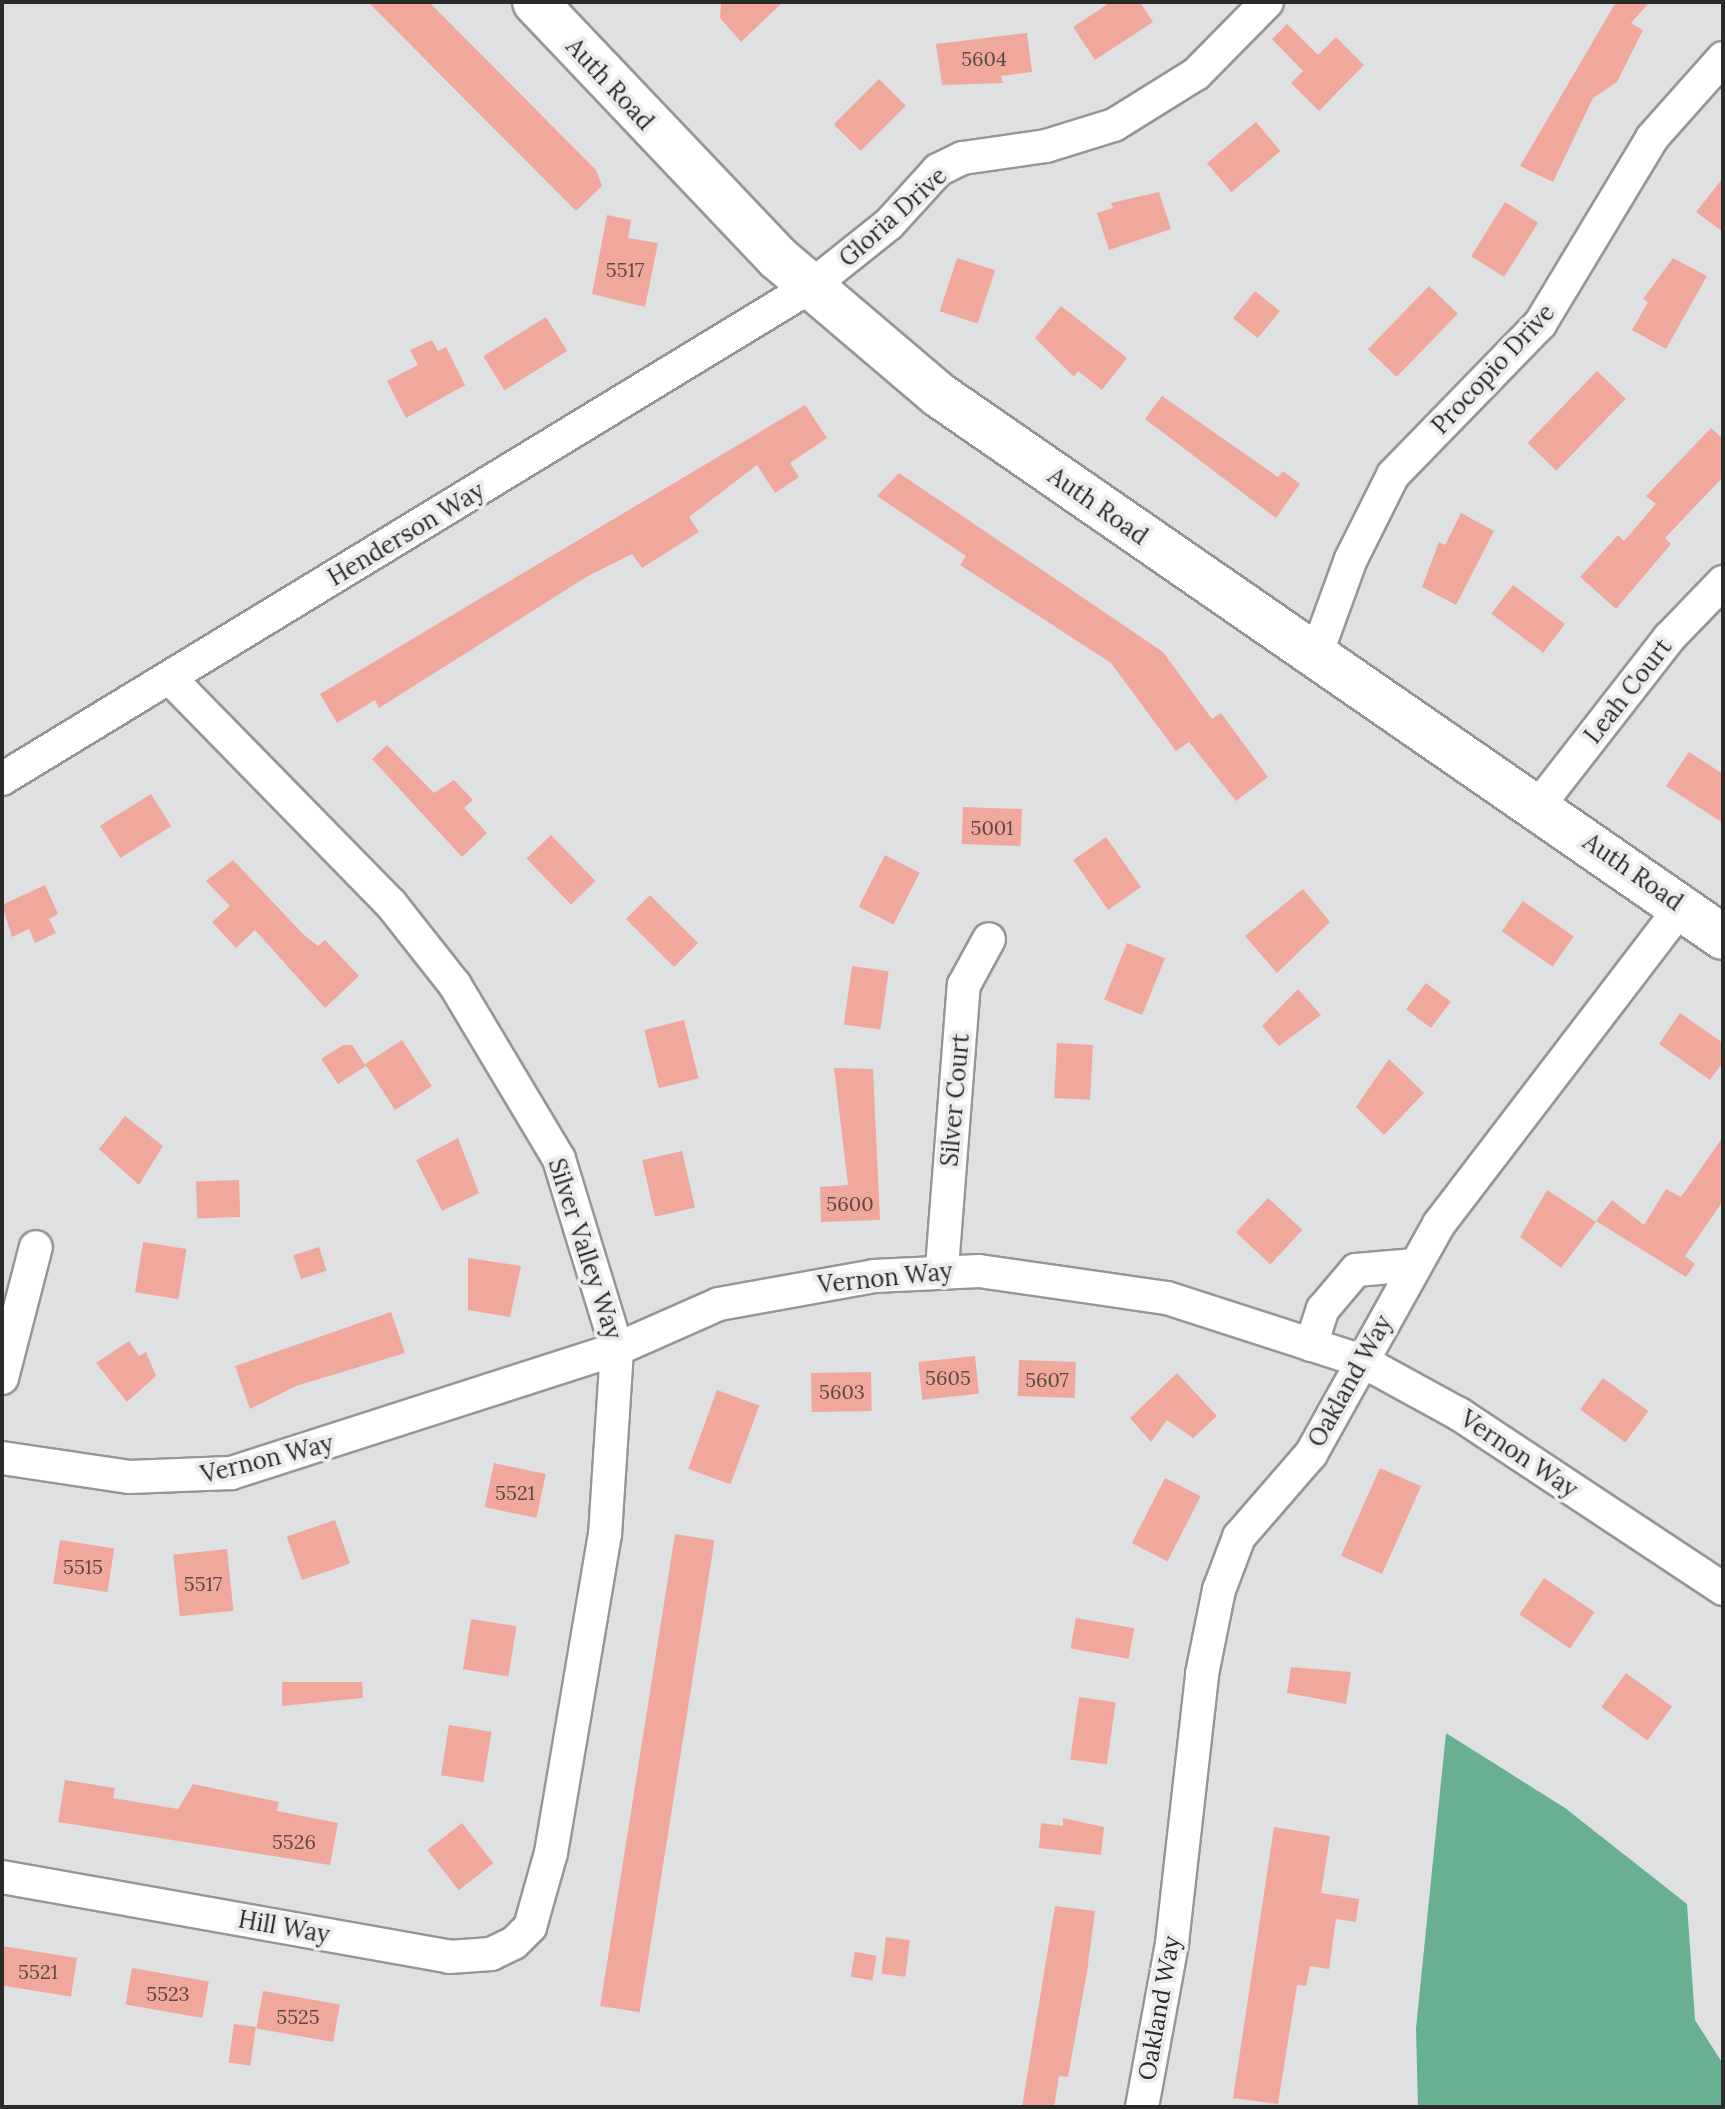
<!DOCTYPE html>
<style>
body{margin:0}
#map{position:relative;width:1725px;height:2109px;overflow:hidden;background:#dfe0e2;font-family:Lora,serif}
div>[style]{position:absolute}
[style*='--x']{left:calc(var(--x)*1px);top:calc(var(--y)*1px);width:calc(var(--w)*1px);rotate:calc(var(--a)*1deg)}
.forest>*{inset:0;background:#68b091}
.building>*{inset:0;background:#f0a89d;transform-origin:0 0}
.roads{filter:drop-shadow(2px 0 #959697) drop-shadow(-2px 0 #959697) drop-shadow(0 2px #959697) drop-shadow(0 -2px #959697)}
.street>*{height:32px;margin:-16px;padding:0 16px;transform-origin:16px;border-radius:16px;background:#fff}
.secondary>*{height:44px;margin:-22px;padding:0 22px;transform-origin:22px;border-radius:22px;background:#fff}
span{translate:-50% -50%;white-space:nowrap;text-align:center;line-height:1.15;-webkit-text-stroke:8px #ecedef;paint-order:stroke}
.number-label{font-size:20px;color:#5b4a47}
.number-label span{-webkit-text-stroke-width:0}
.street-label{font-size:24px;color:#292a2a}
.frame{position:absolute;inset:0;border:4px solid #292a2a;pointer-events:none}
</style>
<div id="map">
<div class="forest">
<i style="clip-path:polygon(1446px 1733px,1565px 1808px,1687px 1904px,1695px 2020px,1723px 2064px,1723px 2107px,1418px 2107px,1416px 2028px)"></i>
</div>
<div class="building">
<i style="clip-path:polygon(368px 2px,429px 2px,596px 170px,602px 186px,576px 211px)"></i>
<i style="clip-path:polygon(721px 2px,783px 2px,741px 42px,720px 18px)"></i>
<i style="clip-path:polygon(1111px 2px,1140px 2px,1153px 22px,1095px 60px,1073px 27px)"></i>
<i style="clip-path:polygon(1616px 2px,1650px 2px,1631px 23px,1643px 30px,1617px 82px,1593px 98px,1553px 182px,1520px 166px)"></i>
<i style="clip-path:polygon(1287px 24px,1318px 55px,1336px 37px,1364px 65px,1319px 111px,1291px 83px,1303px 71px,1272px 39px)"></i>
<i style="clip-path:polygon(1027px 33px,1032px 72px,1001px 76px,1003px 83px,942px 85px,936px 44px)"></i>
<i style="left:879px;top:79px;width:38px;height:64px;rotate:45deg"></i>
<i style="left:1256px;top:122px;width:38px;height:64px;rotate:50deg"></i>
<i style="clip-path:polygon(1723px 178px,1723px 232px,1696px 212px)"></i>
<i style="clip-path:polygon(1159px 192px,1171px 229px,1109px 250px,1097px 213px,1113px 208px,1111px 203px)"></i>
<i style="left:1505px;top:202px;width:39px;height:64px;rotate:32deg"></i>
<i style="clip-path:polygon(607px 215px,631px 220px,628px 238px,658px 243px,645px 307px,592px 294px)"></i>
<i style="left:957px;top:258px;width:40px;height:56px;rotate:18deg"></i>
<i style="clip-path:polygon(1673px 258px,1707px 276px,1666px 349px,1632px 330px,1648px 302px,1643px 299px)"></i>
<i style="left:1429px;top:286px;width:40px;height:88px;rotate:44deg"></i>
<i style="left:1255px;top:291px;width:32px;height:35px;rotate:39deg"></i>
<i style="clip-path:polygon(1061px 306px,1127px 358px,1102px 390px,1078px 371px,1074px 377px,1035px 338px)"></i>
<i style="left:546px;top:317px;width:40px;height:74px;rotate:58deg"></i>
<i style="clip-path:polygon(432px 340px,438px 351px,446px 347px,465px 385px,406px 418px,387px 381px,418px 365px,410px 350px)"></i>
<i style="left:1597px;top:371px;width:40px;height:100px;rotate:44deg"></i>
<i style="clip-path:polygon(1162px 396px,1278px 477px,1283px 471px,1300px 484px,1276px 518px,1145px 419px)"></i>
<i style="clip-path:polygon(805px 405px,827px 438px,790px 463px,799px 477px,775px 493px,757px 465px,689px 517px,699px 532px,642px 568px,632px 554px,588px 576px,379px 708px,375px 700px,337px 723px,320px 694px)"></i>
<i style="clip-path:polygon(1711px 428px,1723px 439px,1723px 477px,1665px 538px,1671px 544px,1616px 609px,1580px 577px,1618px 535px,1624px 541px,1656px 504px,1646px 496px)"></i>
<i style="clip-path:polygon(899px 473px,1163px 652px,1212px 719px,1221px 713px,1268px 777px,1236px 801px,1189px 742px,1176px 751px,1111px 663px,960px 565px,966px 556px,877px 496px)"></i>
<i style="clip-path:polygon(1461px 513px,1494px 531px,1456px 605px,1422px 587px,1439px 542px,1445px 545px)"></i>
<i style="left:1513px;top:585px;width:65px;height:36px;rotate:37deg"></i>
<i style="clip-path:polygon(387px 745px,434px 793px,454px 780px,473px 800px,464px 808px,487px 833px,462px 857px,372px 759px)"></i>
<i style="clip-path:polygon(1689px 752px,1723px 774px,1723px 823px,1666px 786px)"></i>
<i style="left:151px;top:794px;width:38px;height:60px;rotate:58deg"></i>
<i style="left:963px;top:807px;width:59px;height:37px;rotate:2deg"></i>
<i style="left:551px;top:835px;width:64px;height:34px;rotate:46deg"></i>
<i style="left:1106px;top:837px;width:61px;height:40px;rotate:55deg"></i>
<i style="left:885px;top:855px;width:39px;height:58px;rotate:27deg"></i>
<i style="clip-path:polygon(233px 860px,303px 934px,318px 946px,325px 940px,359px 976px,325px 1008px,255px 930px,236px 948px,212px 922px,230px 906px,206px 881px)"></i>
<i style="clip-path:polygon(45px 885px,58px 914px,49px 919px,56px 933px,35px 943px,29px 929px,12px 937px,2px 905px)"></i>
<i style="clip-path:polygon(1303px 889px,1330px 922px,1277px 973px,1245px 936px)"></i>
<i style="left:650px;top:895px;width:68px;height:34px;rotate:45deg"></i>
<i style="left:1523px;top:901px;width:62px;height:37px;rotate:35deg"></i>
<i style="left:1127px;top:943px;width:41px;height:61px;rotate:22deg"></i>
<i style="left:852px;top:966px;width:37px;height:59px;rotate:8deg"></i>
<i style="left:1426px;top:983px;width:31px;height:33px;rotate:37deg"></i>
<i style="clip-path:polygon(1298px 989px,1321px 1015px,1279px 1046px,1262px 1026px)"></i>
<i style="clip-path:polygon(1680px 1013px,1723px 1043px,1723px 1062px,1710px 1080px,1659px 1044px)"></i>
<i style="left:684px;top:1020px;width:60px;height:41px;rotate:76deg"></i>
<i style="left:402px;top:1040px;width:55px;height:44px;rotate:57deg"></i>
<i style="left:1057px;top:1043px;width:36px;height:55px;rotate:3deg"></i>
<i style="clip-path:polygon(343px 1045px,352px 1045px,366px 1066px,338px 1084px,321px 1059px)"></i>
<i style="clip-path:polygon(1389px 1059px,1424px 1093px,1384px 1135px,1356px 1107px)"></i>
<i style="clip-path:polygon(834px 1068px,873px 1069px,880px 1220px,821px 1222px,820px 1187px,848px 1185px)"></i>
<i style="clip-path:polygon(125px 1116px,163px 1146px,139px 1185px,99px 1149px)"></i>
<i style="clip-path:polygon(1723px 1137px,1723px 1201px,1685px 1256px,1695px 1264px,1686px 1277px,1596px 1221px,1612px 1200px,1644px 1225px,1666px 1189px,1681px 1197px)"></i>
<i style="clip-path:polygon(458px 1138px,479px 1193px,442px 1211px,416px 1160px)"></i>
<i style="left:682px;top:1151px;width:58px;height:41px;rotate:77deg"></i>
<i style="left:239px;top:1180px;width:37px;height:43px;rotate:88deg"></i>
<i style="clip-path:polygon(1547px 1190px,1596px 1222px,1561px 1268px,1520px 1237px)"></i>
<i style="left:1268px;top:1198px;width:47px;height:47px;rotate:43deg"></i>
<i style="left:143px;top:1242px;width:44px;height:51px;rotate:9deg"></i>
<i style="left:319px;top:1247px;width:25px;height:27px;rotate:72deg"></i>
<i style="clip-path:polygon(468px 1258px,521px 1266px,510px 1317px,468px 1310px)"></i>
<i style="clip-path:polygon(391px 1312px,405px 1353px,296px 1386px,250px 1409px,235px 1366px)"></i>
<i style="clip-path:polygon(129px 1341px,139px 1356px,146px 1352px,156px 1376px,127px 1402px,96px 1363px)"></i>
<i style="left:975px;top:1356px;width:38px;height:57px;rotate:84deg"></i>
<i style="left:1019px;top:1360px;width:57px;height:36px;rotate:2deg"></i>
<i style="left:871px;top:1372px;width:39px;height:60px;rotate:89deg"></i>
<i style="clip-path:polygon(1177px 1373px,1217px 1416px,1193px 1438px,1167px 1420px,1151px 1442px,1130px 1418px)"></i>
<i style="left:1603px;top:1378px;width:56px;height:39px;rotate:36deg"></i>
<i style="left:717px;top:1390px;width:45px;height:84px;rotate:20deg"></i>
<i style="left:494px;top:1463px;width:53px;height:45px;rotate:12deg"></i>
<i style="left:1380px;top:1468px;width:45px;height:96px;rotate:24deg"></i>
<i style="left:1165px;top:1478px;width:40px;height:73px;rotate:27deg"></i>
<i style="left:335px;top:1520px;width:46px;height:51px;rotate:71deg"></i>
<i style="left:675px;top:1534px;width:40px;height:478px;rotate:9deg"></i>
<i style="left:60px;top:1540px;width:55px;height:44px;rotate:9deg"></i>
<i style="left:227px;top:1549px;width:62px;height:54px;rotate:84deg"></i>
<i style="left:1544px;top:1578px;width:61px;height:44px;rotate:34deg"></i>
<i style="left:1076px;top:1618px;width:59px;height:31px;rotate:10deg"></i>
<i style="left:471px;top:1619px;width:46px;height:51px;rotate:9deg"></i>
<i style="clip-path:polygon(1291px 1667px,1351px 1672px,1346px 1704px,1287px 1693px)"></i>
<i style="left:1626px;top:1673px;width:57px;height:42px;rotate:36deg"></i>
<i style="clip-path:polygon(282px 1682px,362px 1682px,363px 1698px,282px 1706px)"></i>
<i style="left:1079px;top:1697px;width:37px;height:63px;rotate:8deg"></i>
<i style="left:449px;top:1725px;width:43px;height:51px;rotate:9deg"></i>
<i style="clip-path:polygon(65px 1780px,115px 1788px,113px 1798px,178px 1809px,193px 1784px,279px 1802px,277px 1811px,338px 1823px,330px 1865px,58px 1822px)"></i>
<i style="clip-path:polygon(1063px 1818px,1104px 1827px,1101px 1855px,1039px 1848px,1041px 1823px,1063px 1826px)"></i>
<i style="left:462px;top:1823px;width:51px;height:44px;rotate:52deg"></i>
<i style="clip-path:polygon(1274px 1827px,1330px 1836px,1321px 1893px,1359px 1899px,1356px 1922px,1336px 1919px,1329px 1969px,1310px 1966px,1306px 1986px,1297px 1985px,1278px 2104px,1233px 2098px)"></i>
<i style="clip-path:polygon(1055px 1906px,1095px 1911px,1087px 1972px,1068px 2077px,1059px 2076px,1054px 2107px,1022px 2107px)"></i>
<i style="left:886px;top:1937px;width:24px;height:37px;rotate:7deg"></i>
<i style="left:2px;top:1946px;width:76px;height:39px;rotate:9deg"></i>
<i style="left:855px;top:1952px;width:22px;height:25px;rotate:10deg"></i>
<i style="left:132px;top:1968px;width:78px;height:37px;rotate:10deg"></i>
<i style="left:263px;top:1991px;width:78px;height:38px;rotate:10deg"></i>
<i style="left:234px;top:2024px;width:22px;height:39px;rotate:8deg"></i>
</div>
<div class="roads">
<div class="street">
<i style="--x:1316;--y:655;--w:102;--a:-70"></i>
<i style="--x:1351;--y:559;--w:94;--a:-63.4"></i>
<i style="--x:1393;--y:475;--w:211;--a:-45.8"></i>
<i style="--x:1540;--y:324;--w:217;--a:-58.9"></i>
<i style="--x:1652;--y:138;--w:107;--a:-48.4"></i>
<i style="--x:2;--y:779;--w:946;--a:-31.34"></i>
<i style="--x:810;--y:287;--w:101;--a:-38.6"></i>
<i style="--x:889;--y:224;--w:73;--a:-47.8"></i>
<i style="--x:938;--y:170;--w:28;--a:-26"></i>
<i style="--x:963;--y:158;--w:84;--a:-8.2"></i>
<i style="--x:1046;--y:146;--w:71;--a:-17.2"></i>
<i style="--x:1114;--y:125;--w:97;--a:-31.9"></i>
<i style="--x:1196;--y:74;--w:101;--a:-45.4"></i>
<i style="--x:1539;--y:805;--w:212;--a:-52.1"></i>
<i style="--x:1669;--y:638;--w:78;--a:-46"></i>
<i style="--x:942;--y:1268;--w:284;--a:-85.6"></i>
<i style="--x:964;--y:985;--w:52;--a:-61.5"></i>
<i style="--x:1311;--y:1345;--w:38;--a:-72"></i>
<i style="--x:1323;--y:1309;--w:51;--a:-49.8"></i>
<i style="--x:1356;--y:1270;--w:59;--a:-4.8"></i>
<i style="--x:2;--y:1378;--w:135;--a:-75.5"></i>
<i style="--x:2;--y:1458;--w:128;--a:8.5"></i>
<i style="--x:129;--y:1477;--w:102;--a:-2.2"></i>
<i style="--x:231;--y:1473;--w:405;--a:-17.8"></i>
<i style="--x:617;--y:1349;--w:111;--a:-23.8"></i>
<i style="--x:719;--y:1304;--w:158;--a:-10.2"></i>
<i style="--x:874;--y:1276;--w:105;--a:-2.7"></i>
<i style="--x:979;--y:1271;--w:190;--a:8.2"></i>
<i style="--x:1167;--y:1298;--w:205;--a:17.9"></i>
<i style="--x:1362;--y:1361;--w:111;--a:28.7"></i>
<i style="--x:1459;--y:1414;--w:317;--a:33.5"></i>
<i style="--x:2;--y:1877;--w:454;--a:10.1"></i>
<i style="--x:449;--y:1957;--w:42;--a:-4.1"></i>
<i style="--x:491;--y:1954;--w:25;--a:-26"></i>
<i style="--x:514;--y:1943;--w:23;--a:-45"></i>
<i style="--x:530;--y:1927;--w:77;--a:-74.2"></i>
<i style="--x:551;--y:1853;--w:323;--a:-80.4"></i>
<i style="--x:605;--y:1535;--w:186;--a:-86.3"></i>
<i style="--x:617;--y:1349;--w:199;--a:-107"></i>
<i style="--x:559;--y:1159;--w:203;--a:-120.9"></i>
<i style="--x:455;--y:985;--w:103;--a:-128.3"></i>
<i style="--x:391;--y:904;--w:312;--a:-134.4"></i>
<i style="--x:1142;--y:2107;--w:167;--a:-79.6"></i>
<i style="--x:1172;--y:1943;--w:271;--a:-83.6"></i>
<i style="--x:1202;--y:1674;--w:86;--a:-78.6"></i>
<i style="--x:1219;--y:1590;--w:57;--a:-69.3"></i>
<i style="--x:1239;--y:1537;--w:110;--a:-49.1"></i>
<i style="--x:1311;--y:1454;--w:263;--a:-60.9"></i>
<i style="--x:1439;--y:1224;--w:400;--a:-52.6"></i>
</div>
<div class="secondary">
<i style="--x:535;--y:2;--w:353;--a:46.5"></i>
<i style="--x:778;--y:258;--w:211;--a:40.4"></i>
<i style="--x:939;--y:395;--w:953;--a:34.66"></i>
</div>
</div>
<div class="number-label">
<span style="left:984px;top:58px">5604</span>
<span style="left:625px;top:269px">5517</span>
<span style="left:992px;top:827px">5001</span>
<span style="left:850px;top:1203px">5600</span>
<span style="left:948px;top:1377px">5605</span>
<span style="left:1047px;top:1379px">5607</span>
<span style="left:842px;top:1391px">5603</span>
<span style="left:515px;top:1492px">5521</span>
<span style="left:83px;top:1566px">5515</span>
<span style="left:203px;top:1583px">5517</span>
<span style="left:294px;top:1841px">5526</span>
<span style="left:38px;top:1971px">5521</span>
<span style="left:168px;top:1993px">5523</span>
<span style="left:298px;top:2016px">5525</span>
</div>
<div class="street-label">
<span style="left:610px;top:84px;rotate:47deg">Auth Road</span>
<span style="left:893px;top:217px;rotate:-42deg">Gloria Drive</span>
<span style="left:1493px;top:369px;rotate:-47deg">Procopio Drive</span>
<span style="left:1098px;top:506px;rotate:35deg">Auth Road</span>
<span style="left:406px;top:534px;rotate:-31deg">Henderson Way</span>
<span style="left:1628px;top:691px;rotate:-52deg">Leah Court</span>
<span style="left:1633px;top:872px;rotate:35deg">Auth Road</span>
<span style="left:955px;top:1100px;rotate:-85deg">Silver Court</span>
<span style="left:585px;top:1249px;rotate:72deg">Silver Valley Way</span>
<span style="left:885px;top:1278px;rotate:-6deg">Vernon Way</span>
<span style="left:1350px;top:1381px;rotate:-61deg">Oakland Way</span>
<span style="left:1519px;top:1454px;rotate:34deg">Vernon Way</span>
<span style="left:267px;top:1459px;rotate:-14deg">Vernon Way</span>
<span style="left:284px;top:1927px;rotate:10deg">Hill Way</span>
<span style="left:1159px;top:2008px;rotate:-80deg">Oakland Way</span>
</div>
<div class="frame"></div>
</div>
